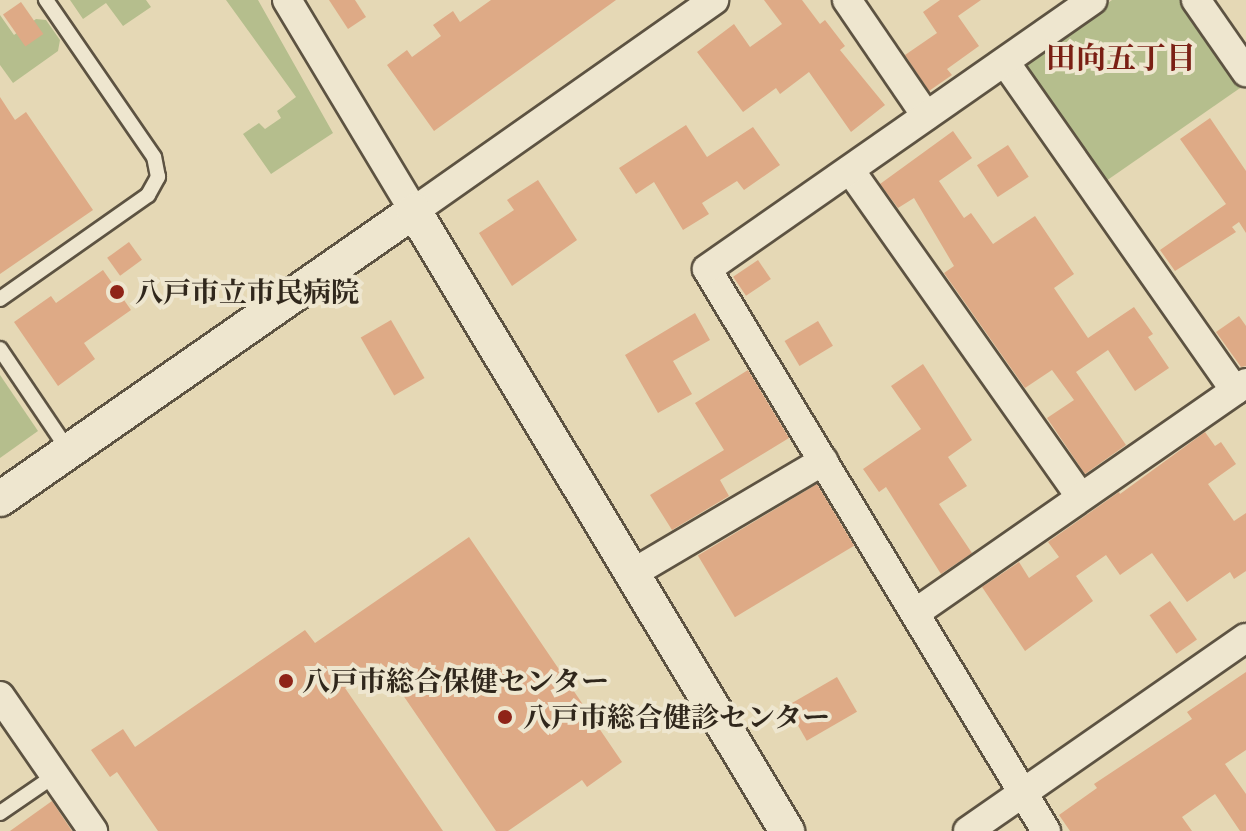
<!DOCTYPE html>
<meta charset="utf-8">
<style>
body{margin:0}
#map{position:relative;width:1246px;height:831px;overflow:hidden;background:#e5d8b5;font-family:"EB Garamond","Noto Serif JP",serif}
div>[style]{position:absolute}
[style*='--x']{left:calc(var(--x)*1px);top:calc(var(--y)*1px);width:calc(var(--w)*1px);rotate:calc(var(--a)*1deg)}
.green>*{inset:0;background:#b5be8d}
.building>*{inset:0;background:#deaa86;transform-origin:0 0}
.roads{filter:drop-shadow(2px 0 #5d5342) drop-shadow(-2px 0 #5d5342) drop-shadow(0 2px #5d5342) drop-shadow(0 -2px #5d5342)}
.service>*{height:14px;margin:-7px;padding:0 7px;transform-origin:7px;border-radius:7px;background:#eee6cf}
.minor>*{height:28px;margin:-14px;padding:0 14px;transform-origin:14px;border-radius:14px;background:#eee6cf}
.tertiary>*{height:34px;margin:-17px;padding:0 17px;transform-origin:17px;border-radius:17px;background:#eee6cf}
.dots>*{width:22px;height:22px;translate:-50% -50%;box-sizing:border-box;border:4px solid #eee6cf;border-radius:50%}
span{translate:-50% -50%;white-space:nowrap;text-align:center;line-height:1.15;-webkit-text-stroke:8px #eee6cf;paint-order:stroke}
.poi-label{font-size:28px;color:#30271c;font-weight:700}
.left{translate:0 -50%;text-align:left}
.neighbourhood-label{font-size:30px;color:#7a1f14;font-weight:700}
</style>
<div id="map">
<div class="green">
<i style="clip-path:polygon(70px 0,146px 0,151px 7px,123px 26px,106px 3px,83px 19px)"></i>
<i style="clip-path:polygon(226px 0,258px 0,333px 133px,271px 174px,243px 134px,259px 123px,265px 129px,281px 118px,277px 111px,296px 97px)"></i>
<i style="clip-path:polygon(1112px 0,1182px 0,1243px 86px,1106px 181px,1027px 69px,1029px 58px)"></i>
<i style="clip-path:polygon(0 15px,14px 35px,36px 19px,46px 20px,60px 40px,58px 51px,13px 83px,0 65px)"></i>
<i style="clip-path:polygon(0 375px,38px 431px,0 458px)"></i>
</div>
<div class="building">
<i style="clip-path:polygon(329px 0,355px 0,366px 17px,348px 29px)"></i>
<i style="clip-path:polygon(491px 0,616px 0,434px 131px,387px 65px,407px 50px,412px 57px,441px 36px,433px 25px,453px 11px,460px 22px)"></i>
<i style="clip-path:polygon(764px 0,802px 0,820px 24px,825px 20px,845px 46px,840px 50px,885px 105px,851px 132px,809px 72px,780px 94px,776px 88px,743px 112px,697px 52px,734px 24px,750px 47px,782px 24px)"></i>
<i style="clip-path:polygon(940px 0,981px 0,958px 16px,979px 46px,947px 69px,952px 75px,929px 91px,905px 55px,937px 33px,923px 12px)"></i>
<i style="left:21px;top:2px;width:39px;height:22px;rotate:55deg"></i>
<i style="clip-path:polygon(0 97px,15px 120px,26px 112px,93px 210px,0 274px)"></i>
<i style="clip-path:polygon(1210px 118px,1246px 171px,1246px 233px,1239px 222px,1232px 227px,1236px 232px,1175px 271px,1160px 250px,1226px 204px,1180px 139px)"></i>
<i style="clip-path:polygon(686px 125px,707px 157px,753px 127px,780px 165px,744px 190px,737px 181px,702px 203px,709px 214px,683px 230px,654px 182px,636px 194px,619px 168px)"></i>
<i style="clip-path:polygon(953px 131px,972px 158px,939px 181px,964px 218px,971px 213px,993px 244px,1035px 216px,1074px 274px,1054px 288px,1088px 338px,1134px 307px,1153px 334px,1148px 337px,1169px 368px,1135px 391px,1108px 350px,1076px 372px,1126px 445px,1085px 474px,1047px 418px,1074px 400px,1052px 370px,1025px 388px,944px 273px,954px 266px,914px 198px,898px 208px,880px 184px)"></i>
<i style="left:1008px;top:145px;width:38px;height:37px;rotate:57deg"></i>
<i style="clip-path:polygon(538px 180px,577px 240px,512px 286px,479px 233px,514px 210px,507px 200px)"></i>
<i style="left:129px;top:242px;width:22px;height:27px;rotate:54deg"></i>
<i style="left:758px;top:260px;width:23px;height:30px;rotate:56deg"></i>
<i style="clip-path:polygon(103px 270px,131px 310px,84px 343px,95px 359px,58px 386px,14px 322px,51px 296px,56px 303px)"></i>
<i style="clip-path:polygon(695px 313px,710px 340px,673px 361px,692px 394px,658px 413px,625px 355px)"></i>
<i style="clip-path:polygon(1239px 316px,1246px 326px,1246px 366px,1241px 367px,1216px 332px)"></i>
<i style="left:391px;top:320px;width:67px;height:35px;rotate:60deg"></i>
<i style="left:818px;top:321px;width:29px;height:39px;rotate:59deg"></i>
<i style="clip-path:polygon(923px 364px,972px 440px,948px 457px,967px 486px,939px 504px,972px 553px,941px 574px,886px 487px,879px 492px,863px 469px,921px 429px,891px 386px)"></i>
<i style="clip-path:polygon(748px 370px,789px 438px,720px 480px,729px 496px,672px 530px,650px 495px,724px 450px,695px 403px)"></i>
<i style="clip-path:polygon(1205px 432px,1215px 446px,1221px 442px,1236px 464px,1208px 484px,1234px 521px,1246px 513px,1246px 571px,1234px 579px,1230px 572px,1187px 602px,1152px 553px,1120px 575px,1106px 555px,1076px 576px,1093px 601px,1025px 651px,982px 587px,1019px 562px,1029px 578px,1059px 557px,1048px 542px,1119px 492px,1120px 494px)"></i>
<i style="left:817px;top:484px;width:72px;height:139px;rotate:59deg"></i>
<i style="clip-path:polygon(469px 537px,622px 762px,587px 787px,582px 780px,508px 831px,496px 831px,381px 663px,345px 688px,443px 831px,158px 831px,117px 772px,110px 777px,91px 750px,123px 729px,135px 747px,305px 630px,315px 643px)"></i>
<i style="left:1170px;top:601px;width:47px;height:25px;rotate:55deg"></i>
<i style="clip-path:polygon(1246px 672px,1246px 750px,1225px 764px,1246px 794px,1246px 831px,1240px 831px,1215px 794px,1182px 817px,1192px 831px,1070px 831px,1059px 815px,1097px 788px,1094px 784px,1192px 719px,1187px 712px)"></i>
<i style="left:837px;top:677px;width:40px;height:58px;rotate:60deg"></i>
<i style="clip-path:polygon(52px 801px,72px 831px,10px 831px)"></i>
</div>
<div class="roads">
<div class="service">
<i style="--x:0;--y:299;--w:181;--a:-35.1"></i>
<i style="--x:148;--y:195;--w:21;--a:-61"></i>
<i style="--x:158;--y:177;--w:20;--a:-101"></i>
<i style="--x:154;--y:157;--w:191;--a:-124.5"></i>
<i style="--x:0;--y:349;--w:122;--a:56"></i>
<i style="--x:0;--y:813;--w:65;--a:-34.4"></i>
</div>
<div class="minor">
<i style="--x:287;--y:0;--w:246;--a:59"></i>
<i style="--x:414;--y:211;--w:367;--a:-35.1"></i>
<i style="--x:847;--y:0;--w:140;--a:55.7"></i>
<i style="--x:1196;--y:0;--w:88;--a:55.2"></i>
<i style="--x:1005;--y:62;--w:401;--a:55"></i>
<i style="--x:850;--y:170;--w:400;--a:54.8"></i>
<i style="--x:633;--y:573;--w:221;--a:-30.5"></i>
<i style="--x:915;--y:613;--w:403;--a:-34.8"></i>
<i style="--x:0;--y:696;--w:164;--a:55.4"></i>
<i style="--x:968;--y:831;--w:338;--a:-34.8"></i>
<i style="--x:1046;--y:831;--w:656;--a:-121.1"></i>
<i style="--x:707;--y:269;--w:470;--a:-34.9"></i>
</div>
<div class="tertiary">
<i style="--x:0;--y:499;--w:504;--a:-34.82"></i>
<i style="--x:414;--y:211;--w:724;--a:58.97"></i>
</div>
</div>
<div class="dots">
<i style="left:117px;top:292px;background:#8f2418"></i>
<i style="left:286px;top:681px;background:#8f2418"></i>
<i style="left:505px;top:717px;background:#8f2418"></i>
</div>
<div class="poi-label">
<span class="left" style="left:135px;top:292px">八戸市立市民病院</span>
<span class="left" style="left:302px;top:681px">八戸市総合保健センター</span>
<span class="left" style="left:523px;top:717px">八戸市総合健診センター</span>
</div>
<div class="neighbourhood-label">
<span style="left:1121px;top:58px">田向五丁目</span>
</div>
</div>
